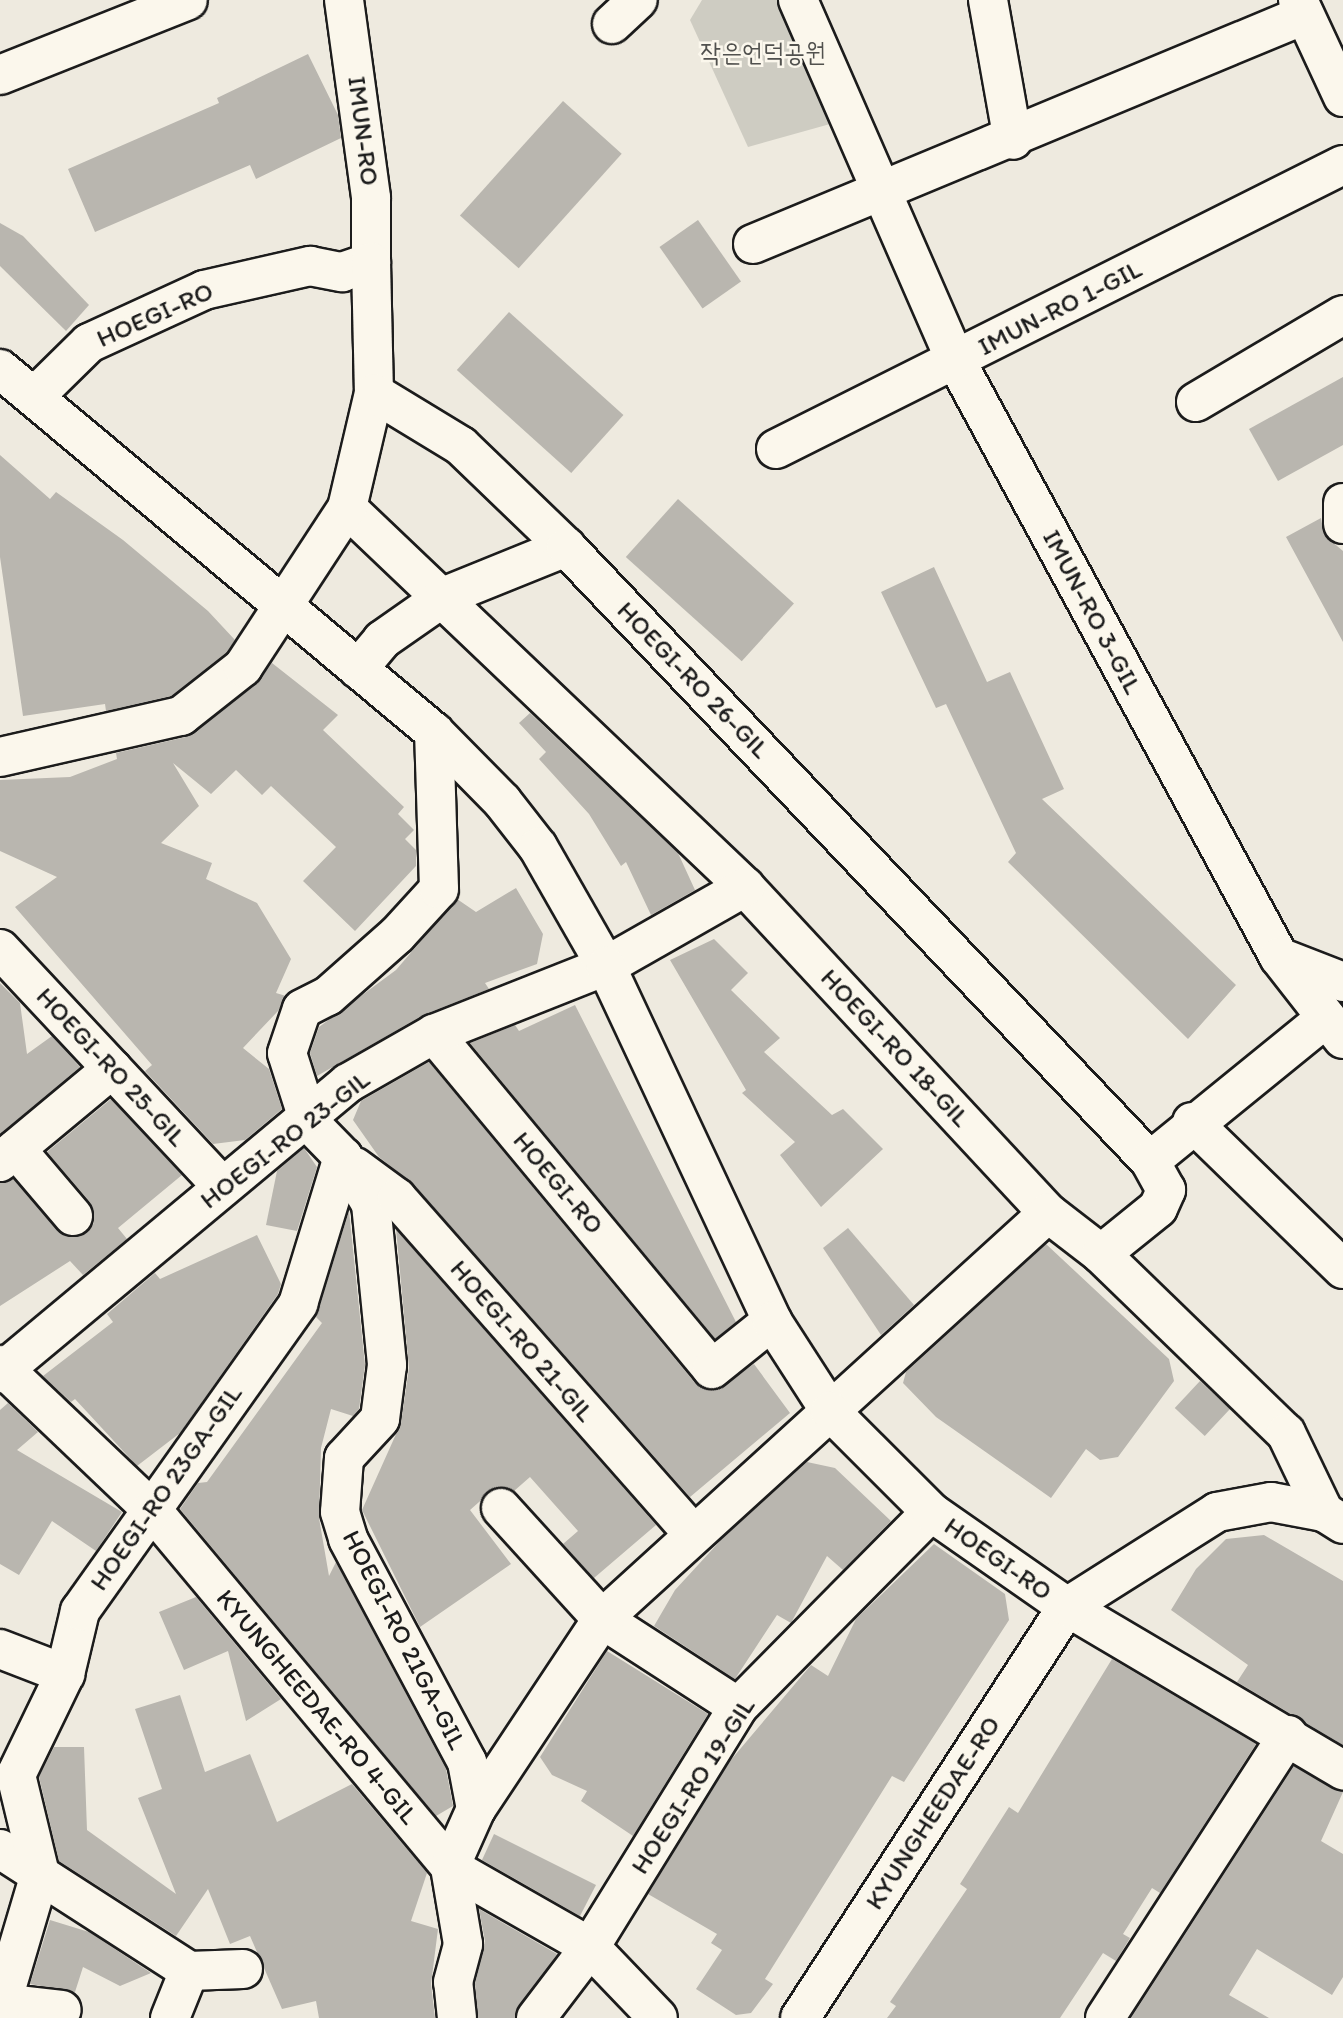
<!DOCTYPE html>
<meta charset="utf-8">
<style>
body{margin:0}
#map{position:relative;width:1343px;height:2018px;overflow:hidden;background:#eeeadf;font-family:Itim,"Poor Story",sans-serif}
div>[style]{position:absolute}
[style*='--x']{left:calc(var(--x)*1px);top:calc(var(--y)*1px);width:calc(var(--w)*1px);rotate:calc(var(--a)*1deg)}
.green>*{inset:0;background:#ceccc2}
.building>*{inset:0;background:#b9b6af;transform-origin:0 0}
.roads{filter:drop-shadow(2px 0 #1c1c1c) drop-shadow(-2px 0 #1c1c1c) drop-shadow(0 2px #1c1c1c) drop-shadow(0 -2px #1c1c1c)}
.minor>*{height:38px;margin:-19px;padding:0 19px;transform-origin:19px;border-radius:19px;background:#fbf7ec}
.major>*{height:38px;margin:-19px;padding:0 19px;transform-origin:19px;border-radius:19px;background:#fbf7ec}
span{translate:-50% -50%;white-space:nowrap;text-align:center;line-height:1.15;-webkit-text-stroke:5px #fbf7ec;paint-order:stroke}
.park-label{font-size:26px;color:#51514e}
.street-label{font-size:26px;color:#1c1c1c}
</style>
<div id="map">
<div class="green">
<i style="clip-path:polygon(702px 0,797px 0,848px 119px,748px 147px,690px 20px)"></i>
</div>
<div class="building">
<i style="clip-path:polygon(308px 54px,338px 115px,341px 138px,256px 179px,250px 165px,95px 232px,68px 169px,219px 103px,217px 98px)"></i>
<i style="left:563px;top:101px;width:79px;height:154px;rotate:42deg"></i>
<i style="left:698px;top:220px;width:75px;height:47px;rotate:55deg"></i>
<i style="clip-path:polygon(0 223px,23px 236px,89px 305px,66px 331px,0 266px)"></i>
<i style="left:509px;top:312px;width:154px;height:78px;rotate:42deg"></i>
<i style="clip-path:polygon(1343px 377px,1343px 445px,1278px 481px,1249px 429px)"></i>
<i style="clip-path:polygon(0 455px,50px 499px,56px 492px,123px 540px,208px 611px,235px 640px,227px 652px,171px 696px,106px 711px,105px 704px,23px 716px,0 557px)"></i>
<i style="left:678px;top:499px;width:156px;height:78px;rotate:42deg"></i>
<i style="clip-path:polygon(1321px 518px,1324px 535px,1343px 551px,1343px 642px,1286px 537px)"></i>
<i style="clip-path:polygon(934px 567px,987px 682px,1010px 672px,1064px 789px,1042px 799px,1236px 985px,1188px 1039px,1008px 862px,1016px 853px,946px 704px,936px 708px,881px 592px)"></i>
<i style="clip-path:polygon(272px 663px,338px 715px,323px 730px,404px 807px,398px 814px,414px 830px,405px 839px,416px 850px,416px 866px,355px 931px,303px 881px,336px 847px,271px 786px,262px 795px,236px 770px,211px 794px,173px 763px,199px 806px,161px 843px,212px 863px,206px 879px,257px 903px,291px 959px,276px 993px,286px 996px,278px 1011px,243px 1048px,269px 1069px,282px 1109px,245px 1140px,213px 1144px,145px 1071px,152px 1065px,15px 907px,57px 877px,0 851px,0 780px,70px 777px,117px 759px,116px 753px,186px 737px,257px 684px)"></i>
<i style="clip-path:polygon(530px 713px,678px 853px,695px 890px,651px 915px,626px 862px,621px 866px,589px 814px,539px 759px,546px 752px,519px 723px)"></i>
<i style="clip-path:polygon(516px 888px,543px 934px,537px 964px,485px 983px,489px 989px,423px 1015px,317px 1076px,310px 1053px,319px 1027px,396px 970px,457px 899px,476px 912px)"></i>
<i style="clip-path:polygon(714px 939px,748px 973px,731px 990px,780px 1038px,764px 1052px,832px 1115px,843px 1109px,883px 1149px,821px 1207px,780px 1155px,795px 1142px,742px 1093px,746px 1090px,670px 960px)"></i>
<i style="clip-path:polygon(0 983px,20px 1003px,27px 1054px,52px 1036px,80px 1067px,0 1134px)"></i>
<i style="clip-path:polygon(575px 1005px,736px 1322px,715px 1339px,470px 1043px,515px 1025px,519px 1031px)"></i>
<i style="clip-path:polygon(429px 1062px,695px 1383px,716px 1390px,754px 1364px,790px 1413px,690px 1497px,413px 1184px,379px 1157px,353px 1120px,361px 1101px)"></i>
<i style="clip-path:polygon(111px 1099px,182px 1175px,118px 1228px,127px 1239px,83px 1275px,70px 1261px,0 1306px,0 1183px,13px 1179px,65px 1236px,87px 1233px,94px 1223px,90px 1202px,47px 1152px)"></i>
<i style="clip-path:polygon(304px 1148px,317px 1167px,297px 1231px,266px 1225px,277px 1171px)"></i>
<i style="clip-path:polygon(349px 1211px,365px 1365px,359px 1409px,353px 1416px,331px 1409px,321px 1448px,319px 1518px,329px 1576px,336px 1562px,446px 1769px,453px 1806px,436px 1816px,180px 1509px,198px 1483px,207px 1482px,322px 1323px,316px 1317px)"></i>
<i style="clip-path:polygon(848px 1228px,914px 1305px,881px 1335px,823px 1248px)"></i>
<i style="clip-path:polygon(396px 1229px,656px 1525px,594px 1578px,563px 1544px,578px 1531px,530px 1477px,514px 1491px,496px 1487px,470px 1510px,511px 1564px,420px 1627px,362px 1510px,401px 1423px,409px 1368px)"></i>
<i style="clip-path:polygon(257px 1235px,281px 1284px,278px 1294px,180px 1433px,137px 1466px,75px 1399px,71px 1402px,43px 1376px,113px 1322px,107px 1314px,155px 1273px,160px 1279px)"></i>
<i style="clip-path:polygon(1046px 1244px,1169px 1359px,1174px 1381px,1118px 1457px,1100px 1460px,1086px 1449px,1051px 1498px,936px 1417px,903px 1383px,906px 1372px)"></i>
<i style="left:1200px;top:1381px;width:41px;height:37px;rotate:43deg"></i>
<i style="clip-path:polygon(8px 1403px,38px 1432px,17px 1450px,122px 1512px,96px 1551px,52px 1521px,19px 1575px,0 1564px,0 1410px)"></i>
<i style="clip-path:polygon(807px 1462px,835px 1468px,891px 1521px,843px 1570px,827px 1556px,791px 1623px,777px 1615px,735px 1679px,654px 1626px,675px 1590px,721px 1540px)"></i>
<i style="clip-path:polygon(1264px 1535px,1343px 1581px,1343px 1745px,1237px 1682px,1248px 1665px,1171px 1610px,1196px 1569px,1226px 1539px)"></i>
<i style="clip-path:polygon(934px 1544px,1005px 1594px,1009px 1620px,904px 1782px,892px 1776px,765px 1979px,773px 1984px,751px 2013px,736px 2015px,696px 1989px,722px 1950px,711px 1943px,717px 1934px,648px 1894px,730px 1761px,811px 1665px,828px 1676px,856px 1619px)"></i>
<i style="clip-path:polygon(196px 1597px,281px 1699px,246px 1721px,228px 1651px,184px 1670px,159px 1612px)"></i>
<i style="clip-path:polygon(607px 1651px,708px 1714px,633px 1836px,581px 1801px,587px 1791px,552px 1775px,540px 1757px)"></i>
<i style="clip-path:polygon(1112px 1659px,1256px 1744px,1160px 1893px,1152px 1888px,1123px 1934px,1130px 1938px,1116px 1961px,1103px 1953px,1060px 2018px,887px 2018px,896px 2006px,890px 2002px,967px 1889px,960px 1884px,1009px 1807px,1018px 1813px)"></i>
<i style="clip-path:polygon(180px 1695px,205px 1772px,250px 1754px,277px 1822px,352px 1784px,427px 1873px,411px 1921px,438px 1929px,431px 1984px,435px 2018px,319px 2018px,316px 2001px,282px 2009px,250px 1936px,230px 1944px,208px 1889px,176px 1936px,59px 1861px,39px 1777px,54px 1747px,84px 1747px,87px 1830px,176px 1894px,138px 1798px,162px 1789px,135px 1709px)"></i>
<i style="clip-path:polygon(1294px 1766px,1343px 1792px,1321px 1841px,1343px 1854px,1343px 1977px,1332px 1995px,1257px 1949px,1229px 1995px,1269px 2018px,1131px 2018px)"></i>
<i style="clip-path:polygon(494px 1834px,596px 1885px,580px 1916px,482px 1860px)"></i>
<i style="clip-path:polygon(479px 1909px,557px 1954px,515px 2018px,478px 2018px,475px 1984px,485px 1941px)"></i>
<i style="clip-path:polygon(50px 1920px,89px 1932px,151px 1973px,120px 1986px,83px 1967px,75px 1992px,30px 1984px)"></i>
</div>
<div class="roads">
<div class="minor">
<i style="--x:344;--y:0;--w:200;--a:82.2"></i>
<i style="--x:371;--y:198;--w:64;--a:90"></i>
<i style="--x:798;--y:0;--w:394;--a:66.4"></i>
<i style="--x:956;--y:361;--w:678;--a:61.54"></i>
<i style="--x:1279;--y:957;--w:104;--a:52"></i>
<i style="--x:988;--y:0;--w:142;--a:79.9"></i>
<i style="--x:1298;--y:0;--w:107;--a:65.1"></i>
<i style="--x:612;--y:24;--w:35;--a:-43"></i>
<i style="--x:753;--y:244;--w:597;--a:-22.57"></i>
<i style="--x:34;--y:397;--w:77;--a:-44.5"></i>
<i style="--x:89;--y:343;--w:127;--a:-24.7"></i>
<i style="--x:204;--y:290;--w:109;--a:-12.8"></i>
<i style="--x:310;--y:266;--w:33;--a:11"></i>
<i style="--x:342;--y:272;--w:31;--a:-19"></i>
<i style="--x:371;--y:262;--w:131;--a:88.7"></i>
<i style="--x:1196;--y:402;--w:171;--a:-30.6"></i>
<i style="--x:776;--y:449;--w:634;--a:-26.61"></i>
<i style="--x:1343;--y:503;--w:21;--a:90"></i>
<i style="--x:347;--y:508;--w:550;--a:43.6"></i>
<i style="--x:745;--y:887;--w:445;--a:47.1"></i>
<i style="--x:1048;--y:1213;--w:67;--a:37.7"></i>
<i style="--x:1101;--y:1254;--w:257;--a:44.1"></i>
<i style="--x:1286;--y:1433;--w:88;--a:64.3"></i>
<i style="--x:358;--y:669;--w:38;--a:-50"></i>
<i style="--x:382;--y:640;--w:77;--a:-34.9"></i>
<i style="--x:445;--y:596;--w:131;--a:-22"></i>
<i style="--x:0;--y:757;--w:186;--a:-12.8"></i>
<i style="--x:181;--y:716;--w:79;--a:-38.3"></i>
<i style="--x:243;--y:667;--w:190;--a:-56.8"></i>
<i style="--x:347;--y:508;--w:118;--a:-76.8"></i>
<i style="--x:374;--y:393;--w:102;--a:31.3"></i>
<i style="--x:461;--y:446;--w:146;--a:43.9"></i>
<i style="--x:566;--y:547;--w:847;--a:46.43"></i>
<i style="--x:0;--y:949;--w:323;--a:46.9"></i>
<i style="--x:1279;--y:957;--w:69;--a:21.3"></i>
<i style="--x:434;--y:1034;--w:435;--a:50.3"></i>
<i style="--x:712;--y:1369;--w:77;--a:-38.7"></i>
<i style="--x:1192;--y:1122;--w:211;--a:44.2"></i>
<i style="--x:16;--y:1149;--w:88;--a:49.6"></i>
<i style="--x:343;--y:1157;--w:55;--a:59.2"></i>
<i style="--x:371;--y:1204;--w:162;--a:84.3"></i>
<i style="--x:387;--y:1365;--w:54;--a:97.4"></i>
<i style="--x:380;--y:1419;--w:53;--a:132.7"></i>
<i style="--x:344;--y:1458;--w:54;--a:94.2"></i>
<i style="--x:340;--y:1512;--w:28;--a:73"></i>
<i style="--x:348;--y:1539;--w:253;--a:61.9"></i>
<i style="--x:467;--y:1762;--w:48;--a:79.2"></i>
<i style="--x:0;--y:1162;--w:146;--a:-39.7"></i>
<i style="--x:355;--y:1167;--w:52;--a:36.4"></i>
<i style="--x:397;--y:1198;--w:448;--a:48.6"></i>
<i style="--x:1101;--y:1254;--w:73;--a:-38.9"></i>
<i style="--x:1158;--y:1208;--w:20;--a:-66"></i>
<i style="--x:1166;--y:1190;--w:33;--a:-119"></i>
<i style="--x:1150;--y:1161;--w:227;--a:-39.1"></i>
<i style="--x:0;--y:1365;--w:210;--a:43.6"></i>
<i style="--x:152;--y:1510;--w:465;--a:50.1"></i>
<i style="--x:450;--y:1867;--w:161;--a:29.7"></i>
<i style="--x:590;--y:1947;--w:98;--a:46.2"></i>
<i style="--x:0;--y:1373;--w:453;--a:-39.8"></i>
<i style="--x:348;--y:1083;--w:99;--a:-29.7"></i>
<i style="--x:434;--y:1034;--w:185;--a:-21.6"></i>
<i style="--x:606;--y:966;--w:160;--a:-29.6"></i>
<i style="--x:501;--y:1508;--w:150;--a:47.7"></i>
<i style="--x:602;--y:1619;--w:162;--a:32.9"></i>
<i style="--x:0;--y:1649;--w:70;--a:21"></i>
<i style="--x:0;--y:1849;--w:225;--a:32.8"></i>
<i style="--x:189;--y:1971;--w:54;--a:-2.1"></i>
<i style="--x:0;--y:2003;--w:62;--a:6.4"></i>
<i style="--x:0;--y:2009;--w:141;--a:-73.5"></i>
<i style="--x:40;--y:1874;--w:102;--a:-103.6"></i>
<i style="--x:16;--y:1775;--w:112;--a:-64.1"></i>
<i style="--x:65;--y:1674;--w:65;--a:-76.6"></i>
<i style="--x:80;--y:1611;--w:377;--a:-54.6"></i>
<i style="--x:298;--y:1304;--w:154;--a:-73"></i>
<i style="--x:343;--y:1157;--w:49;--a:-134.2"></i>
<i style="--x:309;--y:1122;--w:72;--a:-107.7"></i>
<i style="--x:287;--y:1053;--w:46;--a:-71.2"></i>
<i style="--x:302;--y:1009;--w:29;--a:-27"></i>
<i style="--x:328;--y:996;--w:92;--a:-41.5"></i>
<i style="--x:397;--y:935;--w:62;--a:-47.6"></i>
<i style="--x:439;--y:889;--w:157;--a:-91.8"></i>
<i style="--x:170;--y:2018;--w:51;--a:-68"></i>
<i style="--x:457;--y:2018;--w:36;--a:-96"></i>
<i style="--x:453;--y:1982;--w:39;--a:-75"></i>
<i style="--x:463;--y:1944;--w:78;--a:-99.6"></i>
<i style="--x:450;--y:1867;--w:64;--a:-65.9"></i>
<i style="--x:476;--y:1809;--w:228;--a:-56.4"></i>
<i style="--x:602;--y:1619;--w:603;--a:-42.31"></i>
<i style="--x:536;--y:2018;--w:89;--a:-52.7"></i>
<i style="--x:590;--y:1947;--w:282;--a:-58.3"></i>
<i style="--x:738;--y:1707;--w:274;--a:-45.3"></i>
<i style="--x:800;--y:2018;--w:490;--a:-57"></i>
<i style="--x:1067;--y:1607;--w:321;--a:30.6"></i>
<i style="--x:1105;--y:2018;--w:337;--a:-57.1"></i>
</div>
<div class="major">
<i style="--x:0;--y:75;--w:202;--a:-21.7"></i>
<i style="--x:0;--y:369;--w:566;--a:39.91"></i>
<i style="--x:434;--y:732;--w:97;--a:45.4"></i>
<i style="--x:502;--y:801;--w:58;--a:52"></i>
<i style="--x:538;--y:847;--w:137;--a:60.3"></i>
<i style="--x:606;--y:966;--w:392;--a:64.9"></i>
<i style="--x:772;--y:1321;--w:107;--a:57.2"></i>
<i style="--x:830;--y:1411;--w:143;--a:45"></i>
<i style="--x:931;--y:1512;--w:166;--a:34.9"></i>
<i style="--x:1067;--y:1607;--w:178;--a:-32.3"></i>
<i style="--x:1217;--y:1512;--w:55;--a:-10.5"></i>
<i style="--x:1271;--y:1502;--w:54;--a:10.7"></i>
<i style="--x:1324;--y:1512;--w:22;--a:32"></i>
</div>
</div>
<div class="park-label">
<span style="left:763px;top:53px">작은언덕공원</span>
</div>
<div class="street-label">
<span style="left:363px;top:131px;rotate:83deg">IMUN-RO</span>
<span style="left:1060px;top:308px;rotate:-27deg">IMUN-RO 1-GIL</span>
<span style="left:155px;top:315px;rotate:-24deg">HOEGI-RO</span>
<span style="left:1092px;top:612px;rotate:62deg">IMUN-RO 3-GIL</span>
<span style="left:693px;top:680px;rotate:46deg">HOEGI-RO 26-GIL</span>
<span style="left:895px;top:1048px;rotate:47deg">HOEGI-RO 18-GIL</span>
<span style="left:111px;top:1067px;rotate:47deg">HOEGI-RO 25-GIL</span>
<span style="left:285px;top:1140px;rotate:-38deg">HOEGI-RO 23-GIL</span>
<span style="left:558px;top:1183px;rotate:50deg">HOEGI-RO</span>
<span style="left:522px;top:1341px;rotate:49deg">HOEGI-RO 21-GIL</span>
<span style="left:166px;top:1488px;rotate:-55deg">HOEGI-RO 23GA-GIL</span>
<span style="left:998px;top:1559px;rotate:35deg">HOEGI-RO</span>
<span style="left:404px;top:1640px;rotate:63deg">HOEGI-RO 21GA-GIL</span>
<span style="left:317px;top:1707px;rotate:50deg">KYUNGHEEDAE-RO 4-GIL</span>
<span style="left:693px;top:1786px;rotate:-57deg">HOEGI-RO 19-GIL</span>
<span style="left:933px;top:1813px;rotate:-57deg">KYUNGHEEDAE-RO</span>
</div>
</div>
